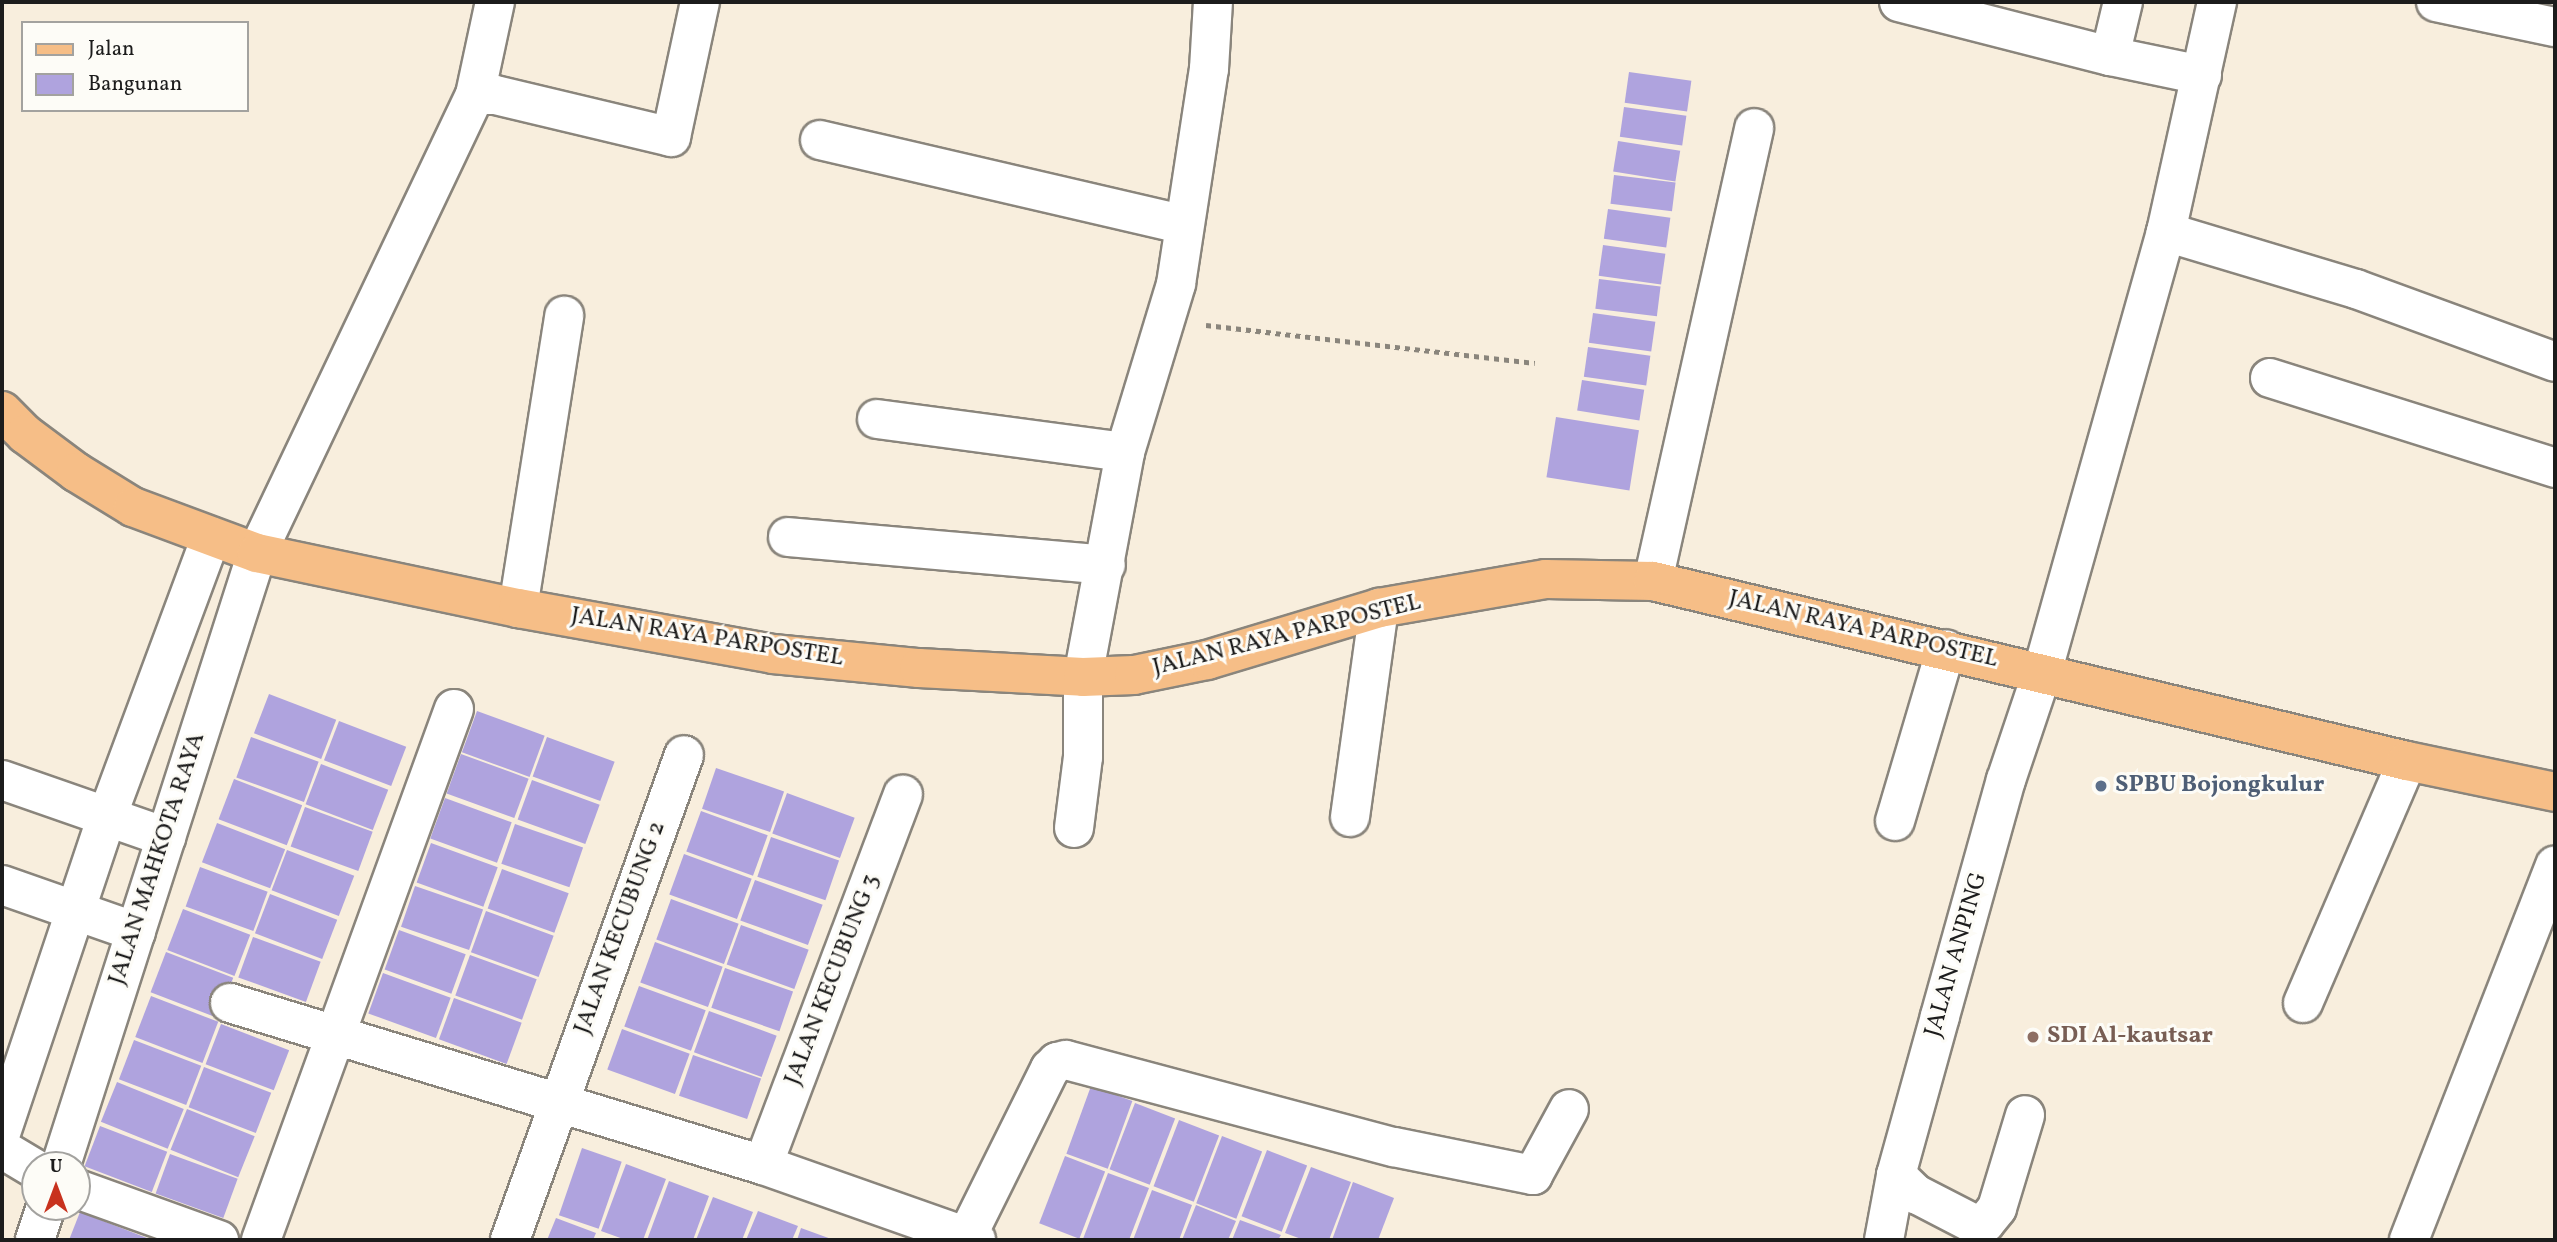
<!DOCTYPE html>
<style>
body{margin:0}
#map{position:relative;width:2557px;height:1242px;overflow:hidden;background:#f8eedd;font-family:Vollkorn,serif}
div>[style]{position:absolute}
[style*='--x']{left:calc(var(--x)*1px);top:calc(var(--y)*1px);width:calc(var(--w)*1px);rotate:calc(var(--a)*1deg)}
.building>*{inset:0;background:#afa3de;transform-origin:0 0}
.path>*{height:4.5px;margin-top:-2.25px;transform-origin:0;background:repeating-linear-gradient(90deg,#8a857c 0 5px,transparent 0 10px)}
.roads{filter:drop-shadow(2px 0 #8a857c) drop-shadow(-2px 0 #8a857c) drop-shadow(0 2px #8a857c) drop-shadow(0 -2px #8a857c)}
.minor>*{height:38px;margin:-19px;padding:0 19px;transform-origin:19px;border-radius:19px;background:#fff}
.major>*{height:38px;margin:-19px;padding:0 19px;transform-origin:19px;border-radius:19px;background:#f6be87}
.dots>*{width:19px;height:19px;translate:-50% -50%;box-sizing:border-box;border:4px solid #fdfcf7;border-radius:50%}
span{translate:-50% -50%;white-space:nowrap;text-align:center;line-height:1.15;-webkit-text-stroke:6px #fdfcf7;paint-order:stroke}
.street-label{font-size:24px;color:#1c1c1c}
.service-label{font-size:24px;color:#4e5e75;font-weight:700}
.left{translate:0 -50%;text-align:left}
.education-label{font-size:24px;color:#785e54;font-weight:700}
.frame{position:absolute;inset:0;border:4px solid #1c1c1c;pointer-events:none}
.legend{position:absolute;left:21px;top:21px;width:228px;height:91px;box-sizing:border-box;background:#fdfcf7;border:2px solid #a3a29f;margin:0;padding:9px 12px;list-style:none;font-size:21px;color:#1c1c1c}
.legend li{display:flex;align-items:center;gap:14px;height:35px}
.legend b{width:35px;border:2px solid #a3a29f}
.north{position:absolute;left:21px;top:1151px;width:70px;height:70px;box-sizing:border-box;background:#fdfcf7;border:2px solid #a3a29f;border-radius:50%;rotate:0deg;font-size:19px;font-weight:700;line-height:28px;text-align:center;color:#1c1c1c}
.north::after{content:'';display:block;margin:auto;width:24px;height:32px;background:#c8321e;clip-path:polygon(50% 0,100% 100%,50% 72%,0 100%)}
</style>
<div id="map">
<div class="building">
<i style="left:1629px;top:72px;width:63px;height:31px;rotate:8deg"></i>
<i style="left:1624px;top:107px;width:63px;height:30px;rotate:8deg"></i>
<i style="left:1618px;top:141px;width:63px;height:31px;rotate:9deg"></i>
<i style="left:1614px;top:175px;width:62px;height:29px;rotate:7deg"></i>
<i style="left:1608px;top:209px;width:63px;height:30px;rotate:8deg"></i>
<i style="left:1603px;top:245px;width:63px;height:31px;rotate:8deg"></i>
<i style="left:1599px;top:279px;width:62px;height:30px;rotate:7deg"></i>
<i style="left:1593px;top:313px;width:63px;height:30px;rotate:8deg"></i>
<i style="left:1588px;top:347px;width:63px;height:30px;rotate:8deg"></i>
<i style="left:1582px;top:380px;width:63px;height:31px;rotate:9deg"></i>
<i style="left:1556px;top:417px;width:84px;height:61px;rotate:9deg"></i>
<i style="left:269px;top:694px;width:72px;height:42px;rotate:21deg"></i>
<i style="left:477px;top:711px;width:72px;height:44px;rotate:20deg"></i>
<i style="left:339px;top:721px;width:72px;height:42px;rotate:21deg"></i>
<i style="left:251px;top:737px;width:72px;height:43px;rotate:20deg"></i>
<i style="left:547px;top:737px;width:72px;height:42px;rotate:20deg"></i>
<i style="left:461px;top:754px;width:72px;height:42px;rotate:20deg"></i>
<i style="left:321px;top:764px;width:72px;height:43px;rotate:21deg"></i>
<i style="left:716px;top:768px;width:72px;height:43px;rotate:19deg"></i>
<i style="left:234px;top:779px;width:73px;height:43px;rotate:21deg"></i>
<i style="left:532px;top:780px;width:72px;height:42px;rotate:20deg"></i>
<i style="left:787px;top:793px;width:72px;height:43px;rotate:20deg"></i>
<i style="left:445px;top:798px;width:71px;height:43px;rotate:20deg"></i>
<i style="left:305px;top:807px;width:72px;height:42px;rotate:20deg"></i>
<i style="left:701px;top:811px;width:71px;height:43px;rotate:20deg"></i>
<i style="left:217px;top:823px;width:73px;height:42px;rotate:21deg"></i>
<i style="left:515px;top:824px;width:72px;height:42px;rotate:19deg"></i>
<i style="left:771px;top:837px;width:72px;height:42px;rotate:19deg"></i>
<i style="left:431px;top:843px;width:71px;height:42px;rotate:20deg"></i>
<i style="left:287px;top:850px;width:72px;height:43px;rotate:21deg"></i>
<i style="left:684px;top:854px;width:72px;height:43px;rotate:20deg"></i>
<i style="left:200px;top:867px;width:72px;height:42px;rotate:20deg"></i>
<i style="left:502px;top:869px;width:71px;height:42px;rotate:20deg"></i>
<i style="left:755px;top:880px;width:72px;height:43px;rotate:20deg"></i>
<i style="left:415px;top:886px;width:72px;height:43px;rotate:19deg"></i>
<i style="left:270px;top:894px;width:72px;height:42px;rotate:21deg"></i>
<i style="left:671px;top:899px;width:72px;height:43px;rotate:20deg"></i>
<i style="left:183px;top:909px;width:72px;height:44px;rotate:21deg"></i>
<i style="left:486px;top:911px;width:72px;height:44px;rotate:20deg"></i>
<i style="left:741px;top:925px;width:72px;height:42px;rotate:20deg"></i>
<i style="left:399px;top:930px;width:71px;height:42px;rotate:20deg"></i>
<i style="left:253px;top:937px;width:72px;height:43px;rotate:20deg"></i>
<i style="left:655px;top:942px;width:72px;height:43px;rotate:20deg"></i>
<i style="left:166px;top:952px;width:72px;height:43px;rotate:21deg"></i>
<i style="left:470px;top:955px;width:71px;height:43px;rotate:20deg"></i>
<i style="left:725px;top:968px;width:72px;height:42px;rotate:19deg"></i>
<i style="left:383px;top:973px;width:72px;height:43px;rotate:20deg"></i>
<i style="left:639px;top:986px;width:71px;height:43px;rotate:20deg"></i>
<i style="left:151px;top:996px;width:72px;height:44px;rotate:21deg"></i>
<i style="left:454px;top:998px;width:72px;height:44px;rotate:20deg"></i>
<i style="left:709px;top:1011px;width:72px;height:44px;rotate:20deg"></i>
<i style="left:221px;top:1024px;width:73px;height:43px;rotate:21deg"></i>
<i style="left:622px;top:1029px;width:72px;height:43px;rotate:20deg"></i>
<i style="left:134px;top:1040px;width:72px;height:42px;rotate:21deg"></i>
<i style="left:693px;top:1055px;width:72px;height:43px;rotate:19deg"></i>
<i style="left:204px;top:1067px;width:72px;height:43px;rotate:21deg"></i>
<i style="left:117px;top:1082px;width:72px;height:43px;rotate:22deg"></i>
<i style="left:1091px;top:1086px;width:44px;height:72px;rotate:20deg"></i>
<i style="left:1135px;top:1103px;width:43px;height:71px;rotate:21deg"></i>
<i style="left:187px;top:1109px;width:73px;height:44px;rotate:22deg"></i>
<i style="left:1179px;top:1120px;width:43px;height:71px;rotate:21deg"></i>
<i style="left:100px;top:1126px;width:72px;height:43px;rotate:21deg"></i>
<i style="left:1222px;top:1136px;width:43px;height:72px;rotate:21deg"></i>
<i style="left:582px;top:1148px;width:42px;height:71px;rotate:19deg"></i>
<i style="left:1267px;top:1150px;width:43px;height:71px;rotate:21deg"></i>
<i style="left:170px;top:1154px;width:72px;height:42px;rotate:20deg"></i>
<i style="left:1065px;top:1156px;width:43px;height:72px;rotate:21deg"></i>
<i style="clip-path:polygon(626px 1164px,666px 1179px,643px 1240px,626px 1240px,601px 1231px)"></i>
<i style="clip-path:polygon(1311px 1167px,1351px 1182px,1329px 1240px,1304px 1240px,1285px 1233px)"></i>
<i style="clip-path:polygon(1108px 1173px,1149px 1188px,1129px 1240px,1086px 1240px,1083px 1239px)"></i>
<i style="clip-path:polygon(669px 1181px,709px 1196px,693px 1240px,647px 1240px)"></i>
<i style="clip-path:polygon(1353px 1182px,1394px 1198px,1378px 1240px,1332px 1240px)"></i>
<i style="clip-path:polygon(1152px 1190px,1192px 1205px,1179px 1240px,1133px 1240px)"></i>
<i style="clip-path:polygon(713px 1197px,753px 1212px,742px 1240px,696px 1240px)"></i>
<i style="clip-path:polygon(1196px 1205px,1236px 1221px,1228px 1240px,1182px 1240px)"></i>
<i style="clip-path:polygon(758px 1211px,798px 1226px,792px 1240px,746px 1240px)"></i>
<i style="clip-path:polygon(80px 1212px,147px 1238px,146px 1240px,69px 1240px)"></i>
<i style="clip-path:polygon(556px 1218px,596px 1233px,593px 1240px,547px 1240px)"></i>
<i style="clip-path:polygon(1240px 1220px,1281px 1235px,1278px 1240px,1232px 1240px)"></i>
<i style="clip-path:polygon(801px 1228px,834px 1240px,797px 1240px)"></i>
</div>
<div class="path">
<i style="--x:1206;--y:325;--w:331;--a:6.6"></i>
</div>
<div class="roads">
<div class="minor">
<i style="--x:1899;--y:2;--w:218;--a:14.4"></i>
<i style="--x:2110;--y:56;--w:94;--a:11.7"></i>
<i style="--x:2436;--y:2;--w:122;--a:11.9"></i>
<i style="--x:2110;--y:56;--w:56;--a:-76.5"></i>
<i style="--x:475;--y:95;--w:95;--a:-77.9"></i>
<i style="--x:820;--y:140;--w:374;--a:13.1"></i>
<i style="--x:2166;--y:232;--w:198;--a:16.7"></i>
<i style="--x:2356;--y:289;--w:212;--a:20.1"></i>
<i style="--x:2270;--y:378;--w:299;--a:17.5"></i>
<i style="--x:877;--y:419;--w:250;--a:7.6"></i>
<i style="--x:788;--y:537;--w:319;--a:5"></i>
<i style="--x:1653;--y:581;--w:464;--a:-77.4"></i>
<i style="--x:518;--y:608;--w:296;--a:-81"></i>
<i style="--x:2;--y:780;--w:174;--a:19.2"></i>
<i style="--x:1350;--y:817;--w:211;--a:-82.1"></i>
<i style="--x:1895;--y:821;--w:179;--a:-73.5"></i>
<i style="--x:1074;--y:828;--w:72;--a:-82.8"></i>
<i style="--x:1083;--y:757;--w:80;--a:-90"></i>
<i style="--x:1083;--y:677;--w:229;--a:-79.4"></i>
<i style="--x:1125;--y:452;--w:176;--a:-73.1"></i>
<i style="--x:1176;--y:284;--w:218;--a:-81.3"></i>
<i style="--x:1209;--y:69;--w:67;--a:-86.6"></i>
<i style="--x:2;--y:885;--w:142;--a:19.3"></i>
<i style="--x:230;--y:1003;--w:557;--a:16.91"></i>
<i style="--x:763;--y:1165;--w:226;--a:19.4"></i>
<i style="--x:2303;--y:1003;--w:263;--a:-66.7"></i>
<i style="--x:2;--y:1130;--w:333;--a:-71.5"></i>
<i style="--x:108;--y:814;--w:296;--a:-69.6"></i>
<i style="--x:2;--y:1149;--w:39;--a:31"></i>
<i style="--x:61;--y:1165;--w:643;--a:-72.24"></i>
<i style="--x:257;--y:553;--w:507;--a:-64.55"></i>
<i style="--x:475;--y:95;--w:20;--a:0"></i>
<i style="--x:495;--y:95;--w:181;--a:13.4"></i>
<i style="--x:671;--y:137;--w:138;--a:-77.9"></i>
<i style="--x:763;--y:1165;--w:396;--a:-69.3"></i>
<i style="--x:1896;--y:1175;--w:28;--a:44"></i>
<i style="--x:1916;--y:1194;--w:63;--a:27.4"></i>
<i style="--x:1972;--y:1223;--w:13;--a:0"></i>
<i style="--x:1985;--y:1223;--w:19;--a:-51"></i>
<i style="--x:1997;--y:1208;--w:97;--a:-73.2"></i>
<i style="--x:77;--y:1189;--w:151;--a:19.8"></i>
<i style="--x:35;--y:1240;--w:35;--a:-72"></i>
<i style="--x:261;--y:1240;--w:565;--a:-70.03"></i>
<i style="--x:510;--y:1240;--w:515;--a:-70.26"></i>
<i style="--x:965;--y:1240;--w:191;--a:-63.6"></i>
<i style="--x:1050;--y:1069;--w:10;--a:-45"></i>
<i style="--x:1057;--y:1062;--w:9;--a:-13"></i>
<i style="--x:1066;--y:1060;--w:339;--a:14.9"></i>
<i style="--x:1394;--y:1147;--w:142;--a:11.4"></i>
<i style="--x:1533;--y:1175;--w:75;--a:-61.4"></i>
<i style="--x:1884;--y:1240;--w:66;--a:-79.5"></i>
<i style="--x:1896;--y:1175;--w:165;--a:-74.5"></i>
<i style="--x:1940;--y:1016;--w:245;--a:-74.4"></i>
<i style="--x:2006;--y:780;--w:113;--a:-71.4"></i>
<i style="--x:2042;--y:673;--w:458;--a:-74.3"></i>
<i style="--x:2166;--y:232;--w:236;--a:-77.5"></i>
<i style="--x:2409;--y:1240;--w:402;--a:-68.7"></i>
</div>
<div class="major">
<i style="--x:2;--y:411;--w:33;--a:45"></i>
<i style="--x:25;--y:434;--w:64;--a:36.7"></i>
<i style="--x:76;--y:472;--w:67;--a:31.6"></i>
<i style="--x:133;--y:507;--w:132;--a:20.4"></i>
<i style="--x:257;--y:553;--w:267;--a:11.9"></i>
<i style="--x:518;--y:608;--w:259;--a:10.2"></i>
<i style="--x:773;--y:654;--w:147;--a:5.5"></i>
<i style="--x:919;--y:668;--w:164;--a:3.1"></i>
<i style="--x:1083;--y:677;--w:51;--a:-2.2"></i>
<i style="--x:1134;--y:675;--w:75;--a:-11.6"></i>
<i style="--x:1207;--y:660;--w:180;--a:-16.8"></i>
<i style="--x:1379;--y:608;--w:169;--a:-9.9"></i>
<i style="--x:1546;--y:579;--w:107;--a:1.1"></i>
<i style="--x:1653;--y:581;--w:775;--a:13.43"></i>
<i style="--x:2407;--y:761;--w:151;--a:11.8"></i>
</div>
</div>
<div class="dots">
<i style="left:2101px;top:786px;background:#5c6f8a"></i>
<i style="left:2033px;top:1037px;background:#8d6e63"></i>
</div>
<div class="street-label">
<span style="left:1863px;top:630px;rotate:13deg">JALAN RAYA PARPOSTEL</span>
<span style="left:1287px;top:636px;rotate:-14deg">JALAN RAYA PARPOSTEL</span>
<span style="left:707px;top:638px;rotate:9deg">JALAN RAYA PARPOSTEL</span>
<span style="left:158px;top:859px;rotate:-72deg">JALAN MAHKOTA RAYA</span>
<span style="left:621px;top:928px;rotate:-70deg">JALAN KECUBUNG 2</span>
<span style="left:1957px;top:955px;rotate:-74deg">JALAN ANPING</span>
<span style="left:833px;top:980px;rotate:-69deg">JALAN KECUBUNG 3</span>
</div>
<div class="service-label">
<span class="left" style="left:2115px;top:786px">SPBU Bojongkulur</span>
</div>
<div class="education-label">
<span class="left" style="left:2047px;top:1037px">SDI Al-kautsar</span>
</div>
<div class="frame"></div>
<ul class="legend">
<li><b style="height:9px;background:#f6be87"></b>Jalan</li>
<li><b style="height:19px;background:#afa3de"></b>Bangunan</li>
</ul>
<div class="north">U</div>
</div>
